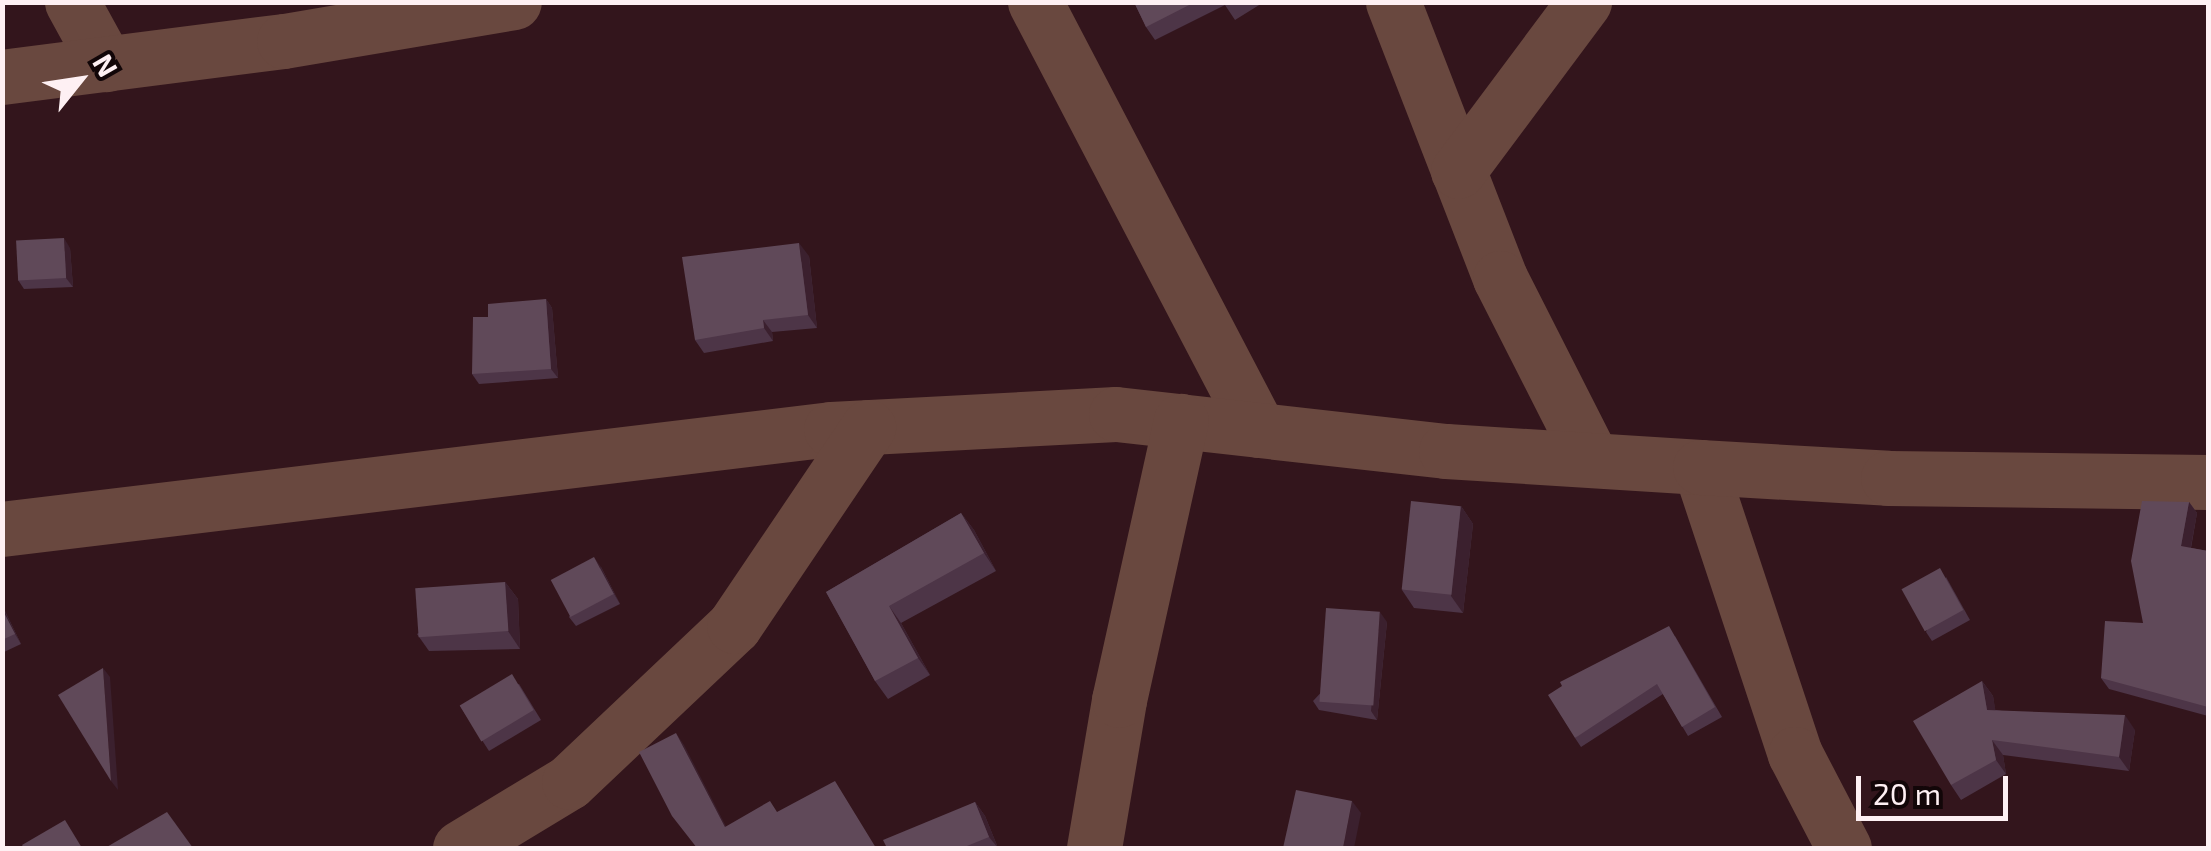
<!DOCTYPE html>
<style>
body{margin:0}
#map{position:relative;width:2211px;height:851px;overflow:hidden;background:#33151c;font-family:"Exo 2",sans-serif}
div>[style]{position:absolute}
[style*='--x']{left:calc(var(--x)*1px);top:calc(var(--y)*1px);width:calc(var(--w)*1px);rotate:calc(var(--a)*1deg)}
.street>*{height:55px;margin:-27.5px;padding:0 27.5px;transform-origin:27.5px;border-radius:27.5px;background:#69483f}
.wall>*{inset:0;background:#4d3547}
.shaded-wall>*{inset:0;background:#3b202e}
.building>*{inset:0;background:#604959;transform-origin:0 0}
span{translate:-50% -50%;white-space:nowrap;text-align:center;line-height:1.15;-webkit-text-stroke:10px #120608;paint-order:stroke}
.frame{position:absolute;inset:0;border:5px solid #fef0f3;pointer-events:none}
.north{position:absolute;left:30px;top:30px;width:100px;height:100px;-webkit-text-stroke:8px #120608;paint-order:stroke;rotate:60deg;font-size:28px;font-weight:700;line-height:40px;text-align:center;color:#fef0f3}
.north::after{content:'';display:block;margin:auto;width:35px;height:45px;background:#fef0f3;clip-path:polygon(50% 0,100% 100%,50% 72%,0 100%)}
.scale{position:absolute;left:1856px;top:776px;width:152px;height:45px;box-sizing:border-box;border:5px solid #fef0f3;border-top:0;padding-left:12px;font-size:30px;line-height:35px;white-space:nowrap;color:#fef0f3;-webkit-text-stroke:8px #120608;paint-order:stroke}
</style>
<div id="map">
<div class="street">
<i style="--x:72;--y:2;--w:71;--a:61.3"></i>
<i style="--x:1035;--y:2;--w:483;--a:62.4"></i>
<i style="--x:1393;--y:2;--w:296;--a:68.8"></i>
<i style="--x:1500;--y:278;--w:203;--a:63.1"></i>
<i style="--x:2;--y:77;--w:284;--a:-7.3"></i>
<i style="--x:284;--y:41;--w:233;--a:-9.6"></i>
<i style="--x:1458;--y:171;--w:211;--a:-53.3"></i>
<i style="--x:1700;--y:467;--w:302;--a:71.7"></i>
<i style="--x:1795;--y:754;--w:106;--a:62.5"></i>
<i style="--x:2;--y:529;--w:835;--a:-6.88"></i>
<i style="--x:831;--y:429;--w:285;--a:-3"></i>
<i style="--x:1116;--y:414;--w:332;--a:6.4"></i>
<i style="--x:1446;--y:451;--w:255;--a:3.6"></i>
<i style="--x:1700;--y:467;--w:188;--a:3.3"></i>
<i style="--x:1888;--y:478;--w:320;--a:0.7"></i>
<i style="--x:460;--y:848;--w:127;--a:-31.2"></i>
<i style="--x:569;--y:782;--w:227;--a:-43.4"></i>
<i style="--x:734;--y:626;--w:240;--a:-56"></i>
<i style="--x:1094;--y:848;--w:150;--a:-80.4"></i>
<i style="--x:1119;--y:700;--w:286;--a:-77.5"></i>
</div>
<div class="wall">
<i style="clip-path:polygon(1134px 2px,1264px 2px,1235px 20px,1225px 5px,1155px 40px,1146px 27px)"></i>
<i style="clip-path:polygon(70px 248px,73px 287px,24px 289px,18px 280px)"></i>
<i style="clip-path:polygon(809px 256px,817px 328px,772px 332px,773px 341px,704px 353px,695px 340px)"></i>
<i style="clip-path:polygon(546px 299px,552px 308px,558px 378px,479px 384px,472px 374px,488px 317px)"></i>
<i style="clip-path:polygon(2189px 502px,2197px 513px,2191px 548px,2208px 551px,2208px 716px,2109px 689px,2101px 678px,2143px 623px)"></i>
<i style="clip-path:polygon(1461px 506px,1473px 524px,1463px 613px,1414px 608px,1402px 590px)"></i>
<i style="clip-path:polygon(961px 513px,974px 530px,996px 571px,901px 623px,930px 675px,888px 699px,875px 681px,826px 592px)"></i>
<i style="clip-path:polygon(601px 567px,620px 604px,576px 626px,569px 617px)"></i>
<i style="clip-path:polygon(1946px 577px,1970px 620px,1932px 641px,1926px 632px)"></i>
<i style="clip-path:polygon(505px 582px,518px 599px,520px 649px,429px 651px,417px 634px)"></i>
<i style="clip-path:polygon(2px 605px,21px 644px,2px 653px)"></i>
<i style="clip-path:polygon(1387px 622px,1377px 720px,1319px 710px,1313px 701px)"></i>
<i style="clip-path:polygon(1675px 636px,1722px 717px,1688px 736px,1663px 694px,1581px 747px,1575px 738px)"></i>
<i style="clip-path:polygon(1982px 681px,1993px 696px,1995px 710px,2135px 730px,2129px 771px,2003px 755px,2006px 774px,1961px 800px,1951px 785px)"></i>
<i style="clip-path:polygon(519px 684px,541px 720px,489px 751px,460px 706px)"></i>
<i style="clip-path:polygon(975px 802px,985px 816px,998px 848px,887px 848px)"></i>
</div>
<div class="shaded-wall">
<i style="clip-path:polygon(64px 238px,70px 248px,73px 287px,66px 278px)"></i>
<i style="clip-path:polygon(799px 243px,809px 256px,817px 328px,808px 315px)"></i>
<i style="clip-path:polygon(546px 299px,552px 308px,558px 378px,551px 369px)"></i>
<i style="clip-path:polygon(763px 320px,772px 332px,773px 341px,764px 328px)"></i>
<i style="clip-path:polygon(2189px 502px,2197px 513px,2189px 557px,2181px 546px)"></i>
<i style="clip-path:polygon(1461px 506px,1473px 524px,1463px 613px,1451px 596px)"></i>
<i style="clip-path:polygon(961px 513px,974px 530px,996px 571px,984px 553px)"></i>
<i style="clip-path:polygon(594px 557px,601px 567px,620px 604px,614px 594px)"></i>
<i style="clip-path:polygon(505px 582px,518px 599px,520px 649px,508px 631px)"></i>
<i style="clip-path:polygon(2px 605px,21px 644px,15px 634px,2px 609px)"></i>
<i style="clip-path:polygon(889px 606px,901px 623px,930px 675px,918px 658px)"></i>
<i style="clip-path:polygon(1380px 612px,1387px 622px,1377px 720px,1371px 711px)"></i>
<i style="clip-path:polygon(103px 668px,110px 677px,118px 790px,111px 781px)"></i>
<i style="clip-path:polygon(1982px 681px,1993px 696px,1998px 725px,1987px 710px)"></i>
<i style="clip-path:polygon(2125px 715px,2135px 730px,2129px 771px,2119px 757px)"></i>
<i style="clip-path:polygon(676px 733px,684px 745px,733px 840px,725px 827px)"></i>
<i style="clip-path:polygon(1992px 740px,2003px 755px,2006px 774px,1996px 760px)"></i>
<i style="clip-path:polygon(1352px 801px,1361px 813px,1354px 848px,1343px 848px)"></i>
<i style="clip-path:polygon(975px 802px,985px 816px,998px 848px,989px 837px)"></i>
</div>
<div class="building">
<i style="clip-path:polygon(1134px 2px,1195px 2px,1146px 27px)"></i>
<i style="left:64px;top:238px;width:40px;height:48px;rotate:87deg"></i>
<i style="clip-path:polygon(799px 243px,808px 315px,763px 320px,764px 328px,695px 340px,682px 257px)"></i>
<i style="clip-path:polygon(546px 299px,551px 369px,472px 374px,473px 317px,488px 317px,488px 304px)"></i>
<i style="left:1411px;top:501px;width:50px;height:89px;rotate:6deg"></i>
<i style="clip-path:polygon(2142px 501px,2189px 502px,2181px 546px,2208px 551px,2208px 707px,2101px 678px,2105px 621px,2143px 623px,2131px 561px)"></i>
<i style="clip-path:polygon(961px 513px,984px 553px,889px 606px,918px 658px,875px 681px,826px 592px)"></i>
<i style="left:594px;top:557px;width:42px;height:49px;rotate:62deg"></i>
<i style="left:1940px;top:568px;width:48px;height:44px;rotate:61deg"></i>
<i style="left:505px;top:582px;width:49px;height:90px;rotate:86deg"></i>
<i style="left:1326px;top:608px;width:54px;height:94px;rotate:4deg"></i>
<i style="clip-path:polygon(2px 609px,15px 634px,2px 640px)"></i>
<i style="clip-path:polygon(1669px 626px,1715px 707px,1682px 727px,1657px 684px,1575px 738px,1548px 695px,1562px 686px,1560px 682px)"></i>
<i style="clip-path:polygon(103px 668px,111px 781px,58px 695px)"></i>
<i style="left:512px;top:674px;width:42px;height:61px;rotate:59deg"></i>
<i style="clip-path:polygon(1982px 681px,1987px 710px,2125px 715px,2119px 757px,1992px 740px,1996px 760px,1951px 785px,1913px 721px)"></i>
<i style="clip-path:polygon(676px 733px,725px 827px,770px 801px,777px 812px,835px 781px,876px 848px,697px 848px,672px 816px,639px 752px)"></i>
<i style="clip-path:polygon(1296px 790px,1352px 801px,1343px 848px,1283px 848px)"></i>
<i style="clip-path:polygon(975px 802px,989px 837px,962px 848px,887px 848px,883px 840px)"></i>
<i style="clip-path:polygon(167px 812px,193px 848px,105px 848px)"></i>
<i style="clip-path:polygon(65px 820px,82px 848px,24px 848px,22px 845px)"></i>
</div>
<div class="frame"></div>
<div class="north">N</div>
<div class="scale">20 m</div>
</div>
